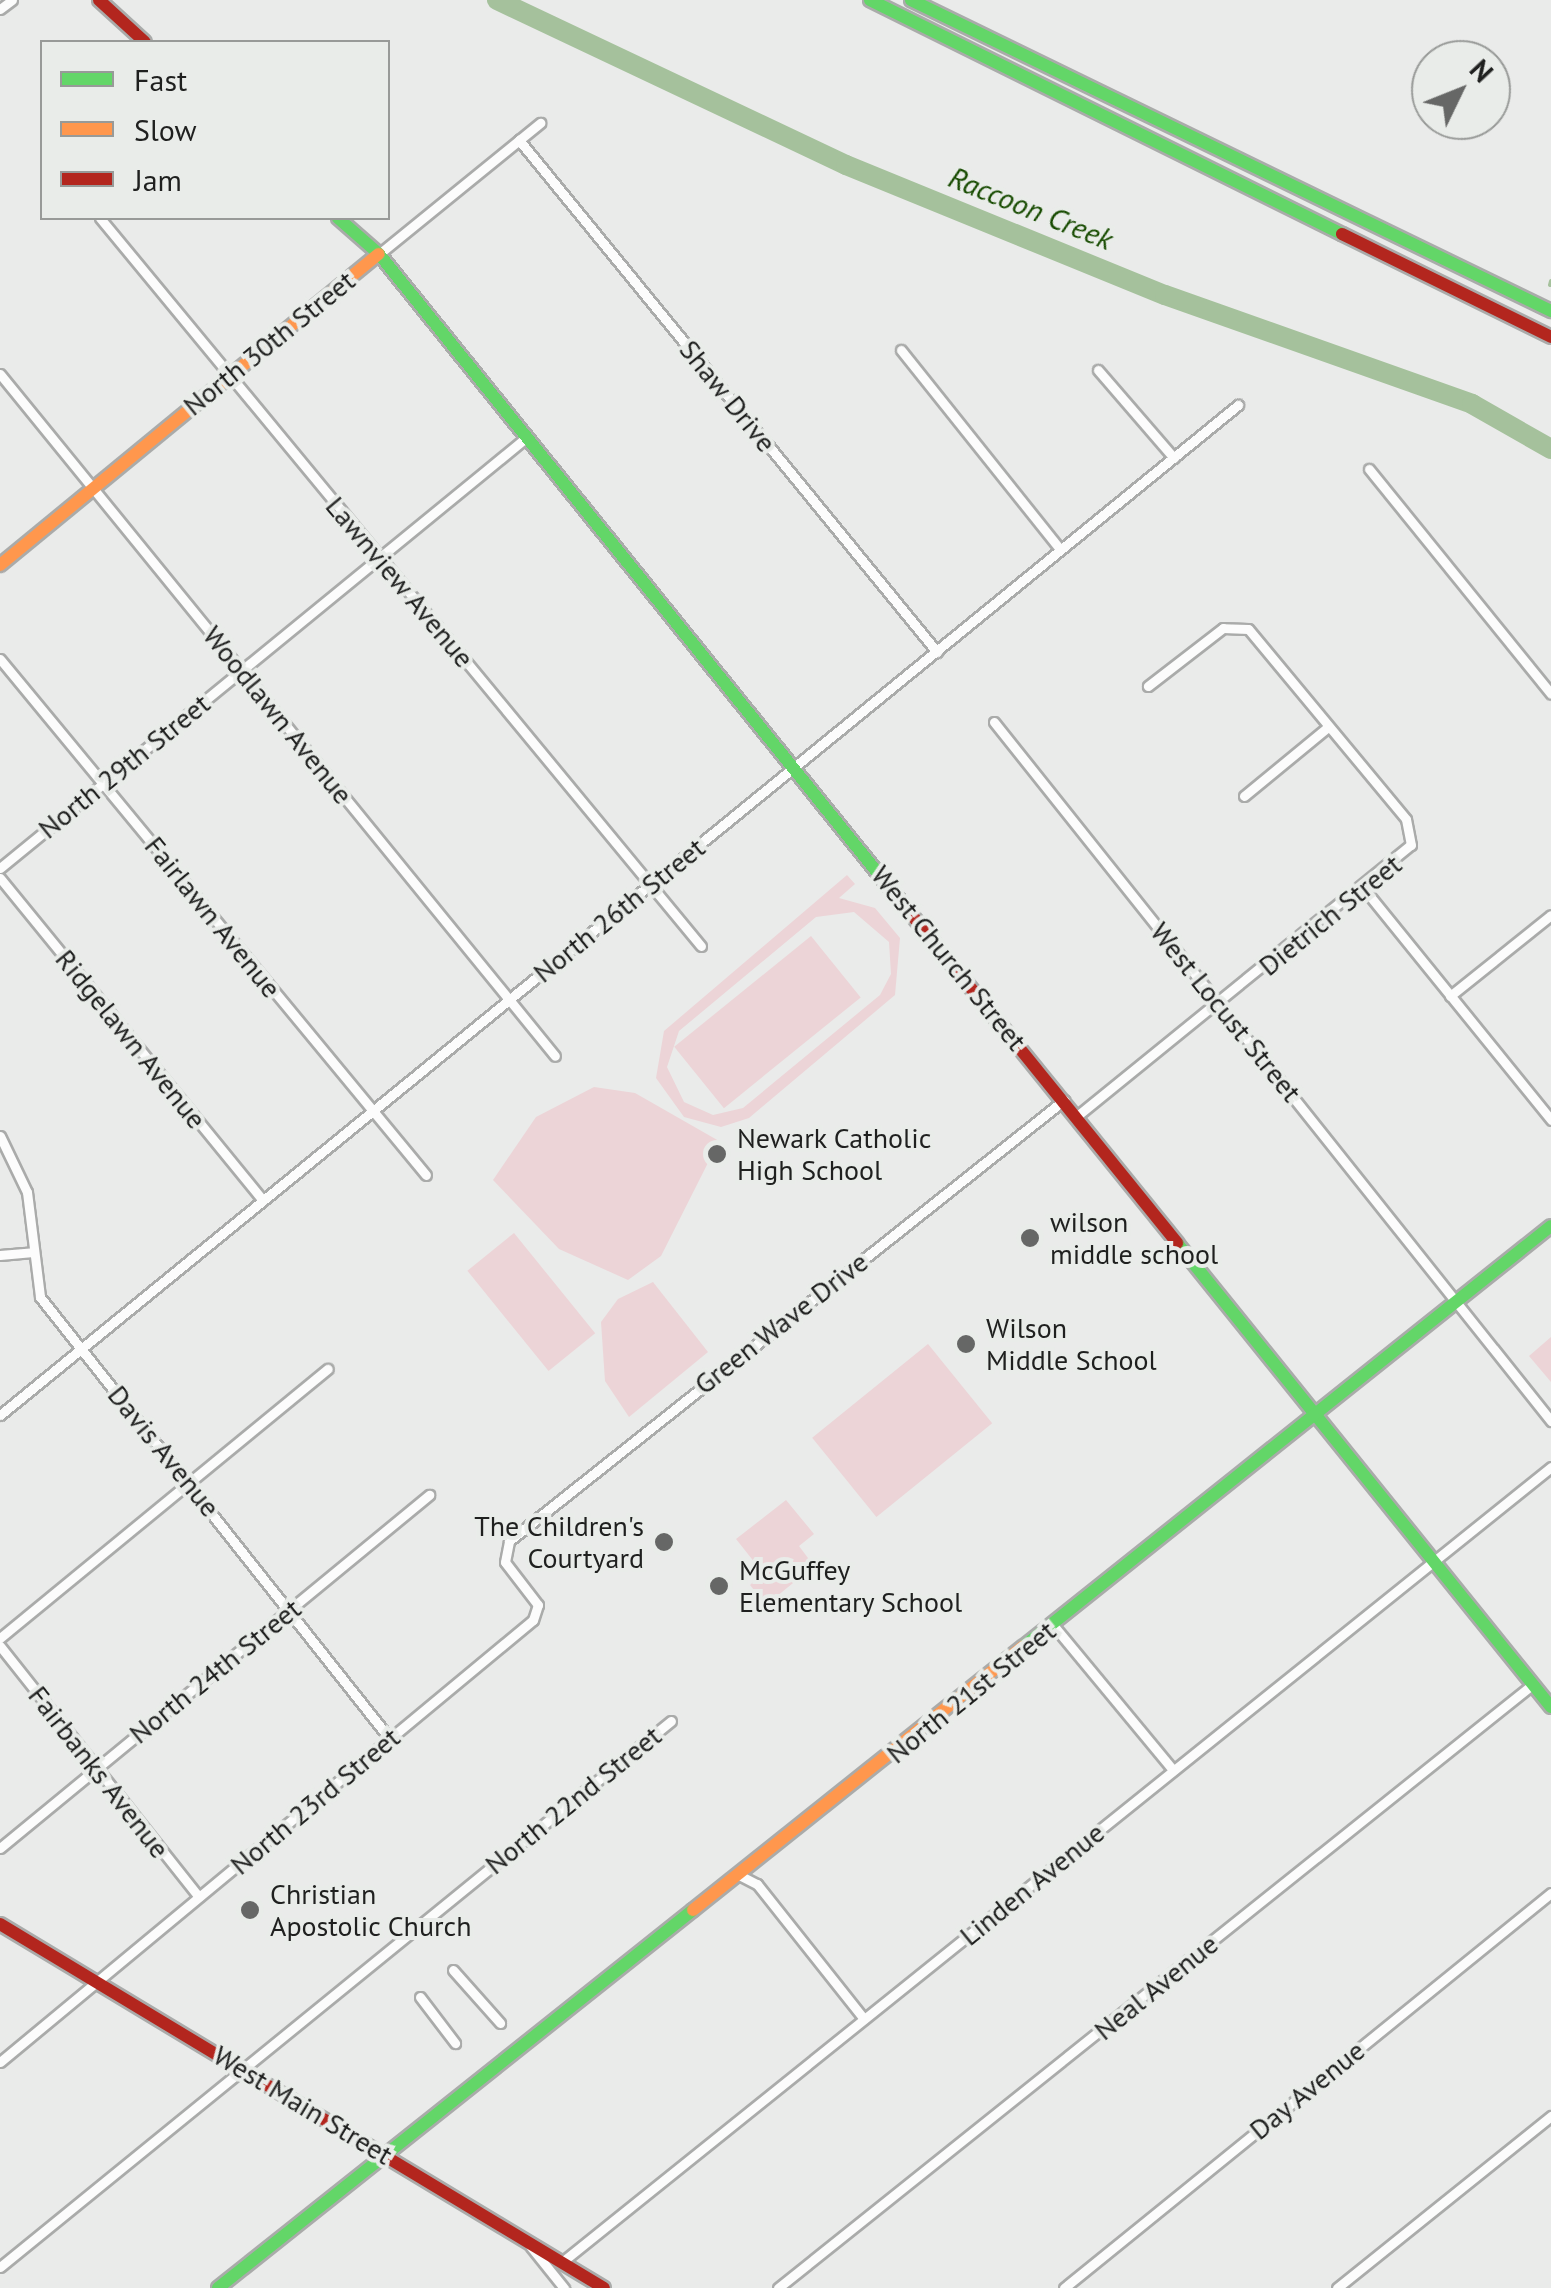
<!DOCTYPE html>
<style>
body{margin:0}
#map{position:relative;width:1551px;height:2288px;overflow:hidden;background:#eaebea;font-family:"PT Sans",sans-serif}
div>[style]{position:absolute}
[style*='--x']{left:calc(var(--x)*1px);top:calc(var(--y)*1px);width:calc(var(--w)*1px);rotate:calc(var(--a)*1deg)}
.green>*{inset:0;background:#ecd4d7;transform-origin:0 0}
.stream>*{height:4px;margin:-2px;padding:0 2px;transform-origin:2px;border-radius:2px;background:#a5c19c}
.river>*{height:20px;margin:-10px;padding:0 10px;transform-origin:10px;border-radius:10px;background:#a5c19c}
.roads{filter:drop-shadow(2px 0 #aaabaa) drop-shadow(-2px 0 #aaabaa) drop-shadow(0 2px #aaabaa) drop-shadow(0 -2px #aaabaa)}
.street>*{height:9px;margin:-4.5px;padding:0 4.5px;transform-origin:4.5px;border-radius:4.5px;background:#fcfcfc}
.fast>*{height:12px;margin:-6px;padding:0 6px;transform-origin:6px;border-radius:6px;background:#63d668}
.slow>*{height:12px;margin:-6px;padding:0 6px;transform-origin:6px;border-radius:6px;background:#ff974d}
.jam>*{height:12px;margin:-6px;padding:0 6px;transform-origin:6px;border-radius:6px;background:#b3261e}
.dots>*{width:28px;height:28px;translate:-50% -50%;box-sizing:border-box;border:5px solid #e9ece9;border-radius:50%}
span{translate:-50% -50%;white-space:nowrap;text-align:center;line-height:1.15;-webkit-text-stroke:8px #e9ece9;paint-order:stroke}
.street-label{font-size:28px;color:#1f201f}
.poi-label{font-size:28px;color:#1f201f}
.left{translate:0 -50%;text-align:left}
.right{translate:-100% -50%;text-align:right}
.water-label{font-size:30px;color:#174b00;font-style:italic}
.legend{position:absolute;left:40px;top:40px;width:350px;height:180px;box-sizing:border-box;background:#e9ece9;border:2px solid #989a98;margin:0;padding:12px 18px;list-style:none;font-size:30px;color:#1f201f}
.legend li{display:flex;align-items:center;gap:20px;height:50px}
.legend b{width:50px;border:2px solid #989a98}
.north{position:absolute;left:1411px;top:40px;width:100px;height:100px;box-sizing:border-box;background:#e9ece9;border:2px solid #989a98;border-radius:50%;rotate:47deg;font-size:28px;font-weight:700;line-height:40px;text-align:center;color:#1f201f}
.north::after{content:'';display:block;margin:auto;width:35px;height:45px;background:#666766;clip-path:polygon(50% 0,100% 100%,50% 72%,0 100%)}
</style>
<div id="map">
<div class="green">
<i style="clip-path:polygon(evenodd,847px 875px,855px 884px,839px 898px,875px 908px,900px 938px,895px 995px,749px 1118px,721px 1127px,684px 1117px,656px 1078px,664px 1031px,847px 875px,854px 912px,889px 942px,891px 974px,880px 995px,743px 1108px,713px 1115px,684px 1102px,667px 1067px,679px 1031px,816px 917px,854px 912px)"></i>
<i style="left:811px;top:936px;width:79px;height:176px;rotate:51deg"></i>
<i style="clip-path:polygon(594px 1087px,635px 1093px,719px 1141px,661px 1256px,628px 1280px,559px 1249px,493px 1180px,536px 1117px)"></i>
<i style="left:514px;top:1233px;width:129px;height:60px;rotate:51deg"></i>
<i style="clip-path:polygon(653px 1282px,708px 1352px,629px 1417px,605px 1381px,601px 1322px,618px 1299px)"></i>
<i style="clip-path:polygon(1551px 1337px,1551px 1382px,1529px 1356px)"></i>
<i style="left:928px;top:1344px;width:102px;height:149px;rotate:51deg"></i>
<i style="clip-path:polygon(786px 1500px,814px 1534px,799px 1546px,814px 1566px,766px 1605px,750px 1585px,763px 1573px,736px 1539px)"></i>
</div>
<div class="stream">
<i style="--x:1550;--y:285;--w:4;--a:-76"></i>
</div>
<div class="river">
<i style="--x:497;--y:0;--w:386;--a:25.3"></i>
<i style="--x:846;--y:165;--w:344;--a:22.2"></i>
<i style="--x:1165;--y:295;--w:326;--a:19.5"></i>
<i style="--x:1472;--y:404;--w:91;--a:29.7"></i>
</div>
<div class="roads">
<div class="street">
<i style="--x:0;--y:9;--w:15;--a:-37"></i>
<i style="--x:519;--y:140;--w:661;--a:50.77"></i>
<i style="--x:100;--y:218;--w:944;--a:50.46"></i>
<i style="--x:379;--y:254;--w:208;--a:-39.1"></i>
<i style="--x:901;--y:350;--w:255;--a:51.4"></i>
<i style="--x:1098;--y:370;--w:116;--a:49.2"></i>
<i style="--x:0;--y:374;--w:879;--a:50.86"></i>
<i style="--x:1369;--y:469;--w:289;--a:51"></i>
<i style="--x:0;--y:659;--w:669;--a:50.46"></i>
<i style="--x:994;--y:722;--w:894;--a:51.45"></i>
<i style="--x:1244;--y:796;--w:109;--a:-39.4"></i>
<i style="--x:0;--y:868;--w:681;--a:-39.28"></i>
<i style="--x:0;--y:878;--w:416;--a:50.8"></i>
<i style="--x:1365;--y:890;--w:296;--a:51"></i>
<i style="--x:1450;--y:996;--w:129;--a:-38.7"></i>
<i style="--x:1077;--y:1116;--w:430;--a:-39.1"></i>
<i style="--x:1411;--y:845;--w:26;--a:-101"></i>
<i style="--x:1406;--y:819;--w:247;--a:-129.7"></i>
<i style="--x:1248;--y:629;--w:25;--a:-178"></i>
<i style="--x:1223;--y:628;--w:95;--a:142.3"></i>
<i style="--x:0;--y:1136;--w:62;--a:64.3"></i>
<i style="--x:27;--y:1192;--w:106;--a:82.9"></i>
<i style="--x:40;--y:1297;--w:564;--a:51.63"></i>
<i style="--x:0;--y:1255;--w:33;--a:-5"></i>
<i style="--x:0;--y:1415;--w:1598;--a:-39.21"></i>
<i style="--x:1054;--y:1626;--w:187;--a:50.4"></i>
<i style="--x:0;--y:1638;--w:424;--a:-39.4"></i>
<i style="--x:0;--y:1646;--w:320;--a:51.6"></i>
<i style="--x:0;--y:1848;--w:556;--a:-39.45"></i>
<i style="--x:741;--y:1876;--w:18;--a:27"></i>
<i style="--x:757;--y:1884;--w:172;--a:51.6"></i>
<i style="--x:453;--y:1970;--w:71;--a:48.4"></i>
<i style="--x:420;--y:1997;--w:58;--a:52.7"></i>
<i style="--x:0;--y:2062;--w:692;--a:-39.67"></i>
<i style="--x:533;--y:1620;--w:16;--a:-72"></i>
<i style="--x:538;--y:1605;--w:54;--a:-127.5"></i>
<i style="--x:505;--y:1562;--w:21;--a:-79"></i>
<i style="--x:509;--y:1541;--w:709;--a:-38.47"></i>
<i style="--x:531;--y:2247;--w:53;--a:51.2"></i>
<i style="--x:562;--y:2262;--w:1269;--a:-38.79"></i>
<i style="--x:0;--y:2267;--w:865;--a:-39.14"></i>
<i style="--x:778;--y:2288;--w:967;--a:-38.66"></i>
<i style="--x:1064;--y:2288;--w:627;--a:-39.05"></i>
<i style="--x:1337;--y:2288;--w:275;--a:-38.8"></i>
</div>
<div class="fast">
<i style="--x:870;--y:0;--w:527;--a:26.37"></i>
<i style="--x:911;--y:0;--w:712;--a:25.92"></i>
<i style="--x:338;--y:218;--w:55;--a:41.3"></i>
<i style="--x:379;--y:254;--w:840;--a:51.14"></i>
<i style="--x:1177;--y:1243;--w:596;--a:51.13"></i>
<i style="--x:1023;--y:1647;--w:675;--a:-38.57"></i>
<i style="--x:218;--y:2288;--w:607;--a:-38.51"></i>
</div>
<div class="slow">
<i style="--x:0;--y:565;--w:490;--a:-39.4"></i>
<i style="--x:693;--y:1910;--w:422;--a:-38.6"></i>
</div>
<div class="jam">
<i style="--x:99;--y:0;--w:62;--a:42.4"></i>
<i style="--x:1342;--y:234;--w:233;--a:26.2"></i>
<i style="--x:906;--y:908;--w:431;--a:51"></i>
<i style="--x:0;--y:1924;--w:705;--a:31.08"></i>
</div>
</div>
<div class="dots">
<i style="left:717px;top:1154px;background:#666766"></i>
<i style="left:1030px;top:1238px;background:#666766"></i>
<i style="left:966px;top:1344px;background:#666766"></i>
<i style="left:664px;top:1542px;background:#666766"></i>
<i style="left:719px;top:1586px;background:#666766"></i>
<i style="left:250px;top:1910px;background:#666766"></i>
</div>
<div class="street-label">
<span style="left:269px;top:343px;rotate:-39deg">North 30th Street</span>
<span style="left:728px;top:396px;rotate:51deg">Shaw Drive</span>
<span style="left:400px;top:582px;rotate:50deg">Lawnview Avenue</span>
<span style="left:278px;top:715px;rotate:51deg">Woodlawn Avenue</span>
<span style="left:124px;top:766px;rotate:-39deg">North 29th Street</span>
<span style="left:619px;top:910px;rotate:-39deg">North 26th Street</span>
<span style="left:1330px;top:915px;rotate:-39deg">Dietrich Street</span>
<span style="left:213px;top:917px;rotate:51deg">Fairlawn Avenue</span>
<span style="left:949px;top:958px;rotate:51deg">West Church Street</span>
<span style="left:1226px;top:1012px;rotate:51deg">West Locust Street</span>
<span style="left:131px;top:1039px;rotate:51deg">Ridgelawn Avenue</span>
<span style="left:781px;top:1323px;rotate:-38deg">Green Wave Drive</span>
<span style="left:164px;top:1451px;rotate:51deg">Davis Avenue</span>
<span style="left:215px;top:1671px;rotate:-39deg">North 24th Street</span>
<span style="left:971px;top:1692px;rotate:-39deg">North 21st Street</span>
<span style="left:99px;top:1772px;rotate:52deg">Fairbanks Avenue</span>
<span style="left:573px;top:1800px;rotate:-39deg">North 22nd Street</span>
<span style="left:315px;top:1801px;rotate:-40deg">North 23rd Street</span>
<span style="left:1032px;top:1884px;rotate:-39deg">Linden Avenue</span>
<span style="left:1156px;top:1987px;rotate:-39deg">Neal Avenue</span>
<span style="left:1307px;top:2090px;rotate:-39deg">Day Avenue</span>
<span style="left:303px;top:2105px;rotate:31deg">West Main Street</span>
</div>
<div class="poi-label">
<span class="left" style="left:737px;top:1154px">Newark Catholic<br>High School</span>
<span class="left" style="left:1050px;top:1238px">wilson<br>middle school</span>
<span class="left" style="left:986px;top:1344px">Wilson<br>Middle School</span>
<span class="right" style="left:644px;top:1542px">The Children's<br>Courtyard</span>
<span class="left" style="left:739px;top:1586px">McGuffey<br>Elementary School</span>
<span class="left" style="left:270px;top:1910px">Christian<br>Apostolic Church</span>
</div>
<div class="water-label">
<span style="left:1031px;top:208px;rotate:22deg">Raccoon Creek</span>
</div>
<ul class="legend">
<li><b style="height:12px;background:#63d668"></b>Fast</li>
<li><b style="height:12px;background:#ff974d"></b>Slow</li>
<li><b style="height:12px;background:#b3261e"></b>Jam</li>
</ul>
<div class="north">N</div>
</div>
